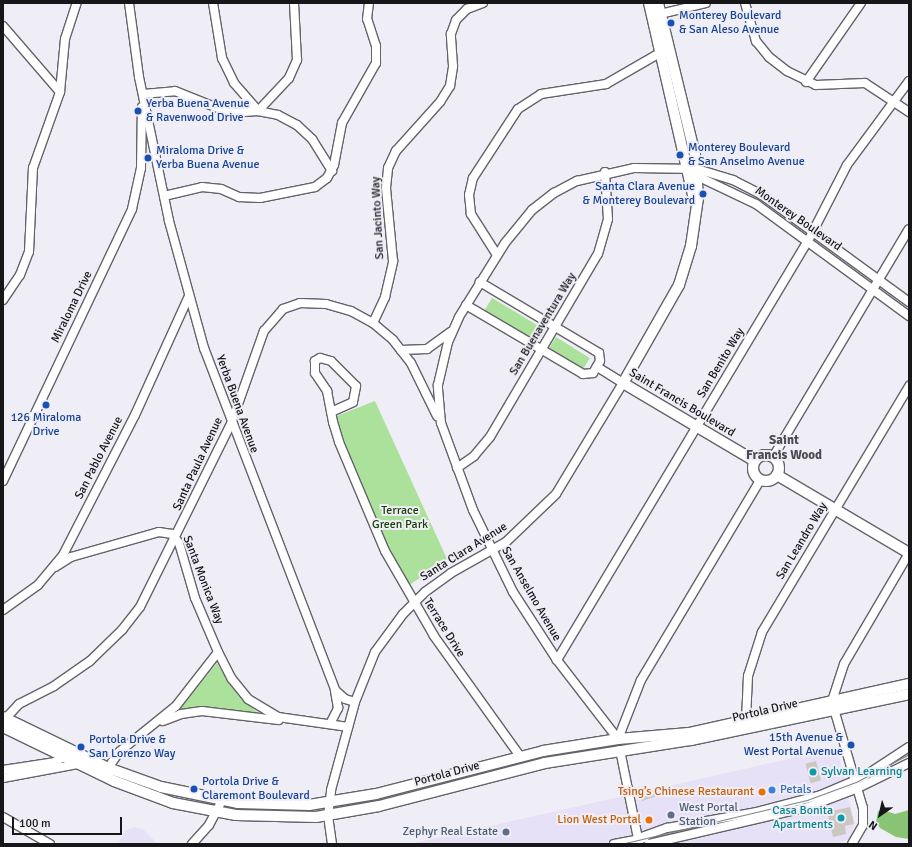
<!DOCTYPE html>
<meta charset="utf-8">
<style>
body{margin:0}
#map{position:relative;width:912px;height:847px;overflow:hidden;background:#efeef6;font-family:Signika,sans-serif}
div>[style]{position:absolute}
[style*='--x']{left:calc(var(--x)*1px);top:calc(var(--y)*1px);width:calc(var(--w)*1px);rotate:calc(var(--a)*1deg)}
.commercial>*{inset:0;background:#e7e1f7}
.green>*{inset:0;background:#abe19a;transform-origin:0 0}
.forest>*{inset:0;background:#88c474}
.building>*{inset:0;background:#ccc7c1;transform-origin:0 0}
.roads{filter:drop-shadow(1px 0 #64636a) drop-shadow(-1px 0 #64636a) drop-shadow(0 1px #64636a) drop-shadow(0 -1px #64636a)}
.minor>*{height:8px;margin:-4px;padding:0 4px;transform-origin:4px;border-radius:4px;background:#fff}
.major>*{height:10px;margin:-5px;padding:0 5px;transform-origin:5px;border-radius:5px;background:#fff}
.major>.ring{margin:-5px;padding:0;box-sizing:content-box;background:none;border:10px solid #fff;border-radius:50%}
.tram>*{height:1px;margin:-0.5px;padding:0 0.5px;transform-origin:0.5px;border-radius:0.5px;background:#818186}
.dots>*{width:11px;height:11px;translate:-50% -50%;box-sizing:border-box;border:2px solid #efeef6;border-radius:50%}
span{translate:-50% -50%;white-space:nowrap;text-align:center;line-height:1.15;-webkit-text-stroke:4px #efeef6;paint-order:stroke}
.transit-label{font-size:12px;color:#164399}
.left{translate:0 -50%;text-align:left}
.right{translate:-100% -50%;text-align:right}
.street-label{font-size:12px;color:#17171a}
.park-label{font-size:12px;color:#194109}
.culture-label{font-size:12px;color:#0d838f}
.shop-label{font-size:12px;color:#366cbe}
.food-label{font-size:12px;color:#c56008}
.service-label{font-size:12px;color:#4e5e75}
.neighbourhood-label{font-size:13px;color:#4a4a50;font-weight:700}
.frame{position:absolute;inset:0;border:4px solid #17171a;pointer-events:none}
.north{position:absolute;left:860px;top:795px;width:40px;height:40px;-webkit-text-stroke:3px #efeef6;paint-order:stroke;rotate:214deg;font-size:11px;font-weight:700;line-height:16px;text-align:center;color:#17171a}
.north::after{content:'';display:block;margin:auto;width:14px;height:18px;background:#17171a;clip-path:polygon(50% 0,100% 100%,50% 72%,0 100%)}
.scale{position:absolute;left:12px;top:817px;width:110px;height:18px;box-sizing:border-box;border:2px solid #17171a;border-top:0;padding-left:5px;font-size:12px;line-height:14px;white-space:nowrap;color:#17171a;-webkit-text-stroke:3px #efeef6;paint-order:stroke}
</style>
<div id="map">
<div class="commercial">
<i style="clip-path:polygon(837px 748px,855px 824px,849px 839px,837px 844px,410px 844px)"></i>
<i style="clip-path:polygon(134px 827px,143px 829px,158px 844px,118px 844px,125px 831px)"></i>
</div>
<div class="green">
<i style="left:492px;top:298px;width:62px;height:14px;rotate:31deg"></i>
<i style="left:556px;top:337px;width:40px;height:13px;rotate:32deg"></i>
<i style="clip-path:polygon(375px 401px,447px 559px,408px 586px,379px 532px,334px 417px)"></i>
<i style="clip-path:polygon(217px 663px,238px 695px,259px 714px,178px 711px)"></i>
</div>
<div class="forest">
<i style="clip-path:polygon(883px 810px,895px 814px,909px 810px,909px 839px,896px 837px,880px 828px,876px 822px,878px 811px)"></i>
</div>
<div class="building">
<i style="left:816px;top:761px;width:20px;height:11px;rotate:75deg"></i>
<i style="clip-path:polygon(655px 788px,657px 796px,642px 801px,640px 791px)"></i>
<i style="clip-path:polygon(850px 807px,854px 824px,845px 826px,846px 834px,833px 837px,827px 812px)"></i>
</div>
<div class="roads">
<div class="minor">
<i style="--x:129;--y:3;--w:75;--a:82.3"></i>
<i style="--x:139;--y:77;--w:147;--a:78.2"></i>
<i style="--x:169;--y:221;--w:132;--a:74.6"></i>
<i style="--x:204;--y:348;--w:366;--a:69"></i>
<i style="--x:335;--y:690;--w:13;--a:42"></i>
<i style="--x:345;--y:699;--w:10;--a:17"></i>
<i style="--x:213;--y:3;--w:56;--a:80.7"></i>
<i style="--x:222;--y:58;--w:28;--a:64"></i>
<i style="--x:234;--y:83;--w:37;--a:49"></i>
<i style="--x:258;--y:111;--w:45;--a:-46.8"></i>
<i style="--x:289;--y:78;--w:20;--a:-66"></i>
<i style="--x:297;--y:60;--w:57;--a:-93"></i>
<i style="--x:745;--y:3;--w:40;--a:74"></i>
<i style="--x:756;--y:41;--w:21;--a:51"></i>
<i style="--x:769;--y:57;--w:23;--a:38"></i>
<i style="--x:787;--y:71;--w:32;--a:26"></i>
<i style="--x:816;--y:85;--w:49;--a:-2.3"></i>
<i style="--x:865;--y:83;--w:53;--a:33.4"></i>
<i style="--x:656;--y:15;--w:51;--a:-13.5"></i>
<i style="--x:3;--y:26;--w:87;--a:49.2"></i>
<i style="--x:806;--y:82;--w:96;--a:-55.2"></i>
<i style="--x:143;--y:94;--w:32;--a:-5"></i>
<i style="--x:175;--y:91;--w:59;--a:21.8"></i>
<i style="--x:230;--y:113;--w:28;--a:-4"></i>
<i style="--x:258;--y:111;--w:20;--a:11"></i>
<i style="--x:278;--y:115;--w:21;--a:28"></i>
<i style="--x:297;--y:125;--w:21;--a:43"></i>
<i style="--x:312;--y:139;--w:38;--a:58"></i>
<i style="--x:693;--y:174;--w:70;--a:25.5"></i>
<i style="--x:756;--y:204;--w:190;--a:36.2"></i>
<i style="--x:164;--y:196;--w:39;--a:-13"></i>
<i style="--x:202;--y:187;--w:19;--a:6"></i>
<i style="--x:221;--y:189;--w:20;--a:24"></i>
<i style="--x:239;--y:197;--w:21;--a:3"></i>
<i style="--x:260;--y:198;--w:56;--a:-11.3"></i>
<i style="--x:315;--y:187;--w:15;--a:-37"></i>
<i style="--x:327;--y:178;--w:15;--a:-62"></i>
<i style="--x:334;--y:165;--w:43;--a:-79.2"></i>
<i style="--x:342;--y:123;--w:69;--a:-60.5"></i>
<i style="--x:376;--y:63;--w:17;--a:-90"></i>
<i style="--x:376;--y:46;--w:28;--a:-108"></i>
<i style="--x:367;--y:19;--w:16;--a:-83"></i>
<i style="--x:497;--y:255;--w:49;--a:-122.4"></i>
<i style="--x:471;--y:214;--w:19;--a:-96"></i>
<i style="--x:469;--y:195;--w:17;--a:-77"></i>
<i style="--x:473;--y:178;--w:82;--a:-56.9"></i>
<i style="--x:518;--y:109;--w:27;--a:-33"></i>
<i style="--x:541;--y:94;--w:66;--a:-8.7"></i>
<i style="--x:606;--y:84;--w:68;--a:-30"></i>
<i style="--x:3;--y:300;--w:30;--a:-56"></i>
<i style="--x:20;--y:275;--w:25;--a:-69"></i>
<i style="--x:29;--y:252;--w:84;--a:-87.3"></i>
<i style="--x:33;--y:168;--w:81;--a:-70.4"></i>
<i style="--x:60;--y:92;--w:53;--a:-84.6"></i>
<i style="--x:65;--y:39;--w:38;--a:-72"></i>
<i style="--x:466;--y:305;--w:136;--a:30.5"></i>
<i style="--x:583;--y:374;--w:10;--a:-6"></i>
<i style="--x:593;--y:373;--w:14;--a:-60"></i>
<i style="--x:600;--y:361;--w:8;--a:-97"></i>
<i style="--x:599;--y:353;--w:139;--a:-149.2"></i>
<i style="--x:373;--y:323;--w:29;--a:-65"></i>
<i style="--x:385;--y:297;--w:37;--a:-77"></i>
<i style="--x:393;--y:261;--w:73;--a:-95.5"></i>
<i style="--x:386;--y:188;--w:20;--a:-84"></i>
<i style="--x:388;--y:168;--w:19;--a:-65"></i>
<i style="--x:396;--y:151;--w:66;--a:-48.1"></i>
<i style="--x:440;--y:102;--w:19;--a:-58"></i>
<i style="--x:450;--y:86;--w:20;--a:-81"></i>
<i style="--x:453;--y:66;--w:32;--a:-94"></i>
<i style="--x:451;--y:34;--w:15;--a:-70"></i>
<i style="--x:456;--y:20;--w:16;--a:-45"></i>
<i style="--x:467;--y:9;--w:17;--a:-21"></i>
<i style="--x:401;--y:350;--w:26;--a:-2"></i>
<i style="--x:427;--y:349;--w:29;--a:-36"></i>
<i style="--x:331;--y:412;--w:24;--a:-24"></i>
<i style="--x:353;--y:402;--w:16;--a:-79"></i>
<i style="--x:356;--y:386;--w:35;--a:-135"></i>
<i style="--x:331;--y:361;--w:11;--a:-165"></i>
<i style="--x:320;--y:358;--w:6;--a:149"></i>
<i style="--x:315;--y:361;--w:12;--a:90"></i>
<i style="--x:315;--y:373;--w:22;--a:56"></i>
<i style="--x:327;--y:391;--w:32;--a:79"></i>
<i style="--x:333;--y:422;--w:21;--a:73"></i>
<i style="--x:339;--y:442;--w:118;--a:67.1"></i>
<i style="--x:385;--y:551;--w:98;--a:60"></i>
<i style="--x:434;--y:636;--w:148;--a:54.4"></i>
<i style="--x:773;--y:457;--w:265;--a:-59.2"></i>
<i style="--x:457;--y:468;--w:21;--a:-35"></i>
<i style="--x:474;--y:456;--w:25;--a:-50"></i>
<i style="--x:490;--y:437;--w:212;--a:-59.5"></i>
<i style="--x:598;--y:254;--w:36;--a:-74"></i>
<i style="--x:608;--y:219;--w:47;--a:-93.7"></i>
<i style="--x:3;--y:481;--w:301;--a:-64.6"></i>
<i style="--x:132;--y:209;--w:42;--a:-77.6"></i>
<i style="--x:141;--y:168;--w:61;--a:-89.1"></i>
<i style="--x:55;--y:567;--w:19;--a:-32"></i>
<i style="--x:71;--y:557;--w:91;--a:-15.9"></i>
<i style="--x:159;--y:532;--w:13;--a:9"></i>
<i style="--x:172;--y:534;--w:11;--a:52"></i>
<i style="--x:179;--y:543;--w:57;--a:73.8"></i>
<i style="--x:195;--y:598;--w:59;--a:66.9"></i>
<i style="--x:218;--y:652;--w:30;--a:63"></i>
<i style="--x:232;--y:679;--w:26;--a:51"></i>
<i style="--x:248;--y:699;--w:35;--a:31"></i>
<i style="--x:278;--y:717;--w:71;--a:8.1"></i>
<i style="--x:3;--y:610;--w:43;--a:-35.5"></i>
<i style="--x:38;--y:585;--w:39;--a:-50"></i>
<i style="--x:63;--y:555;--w:157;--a:-62.8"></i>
<i style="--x:135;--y:415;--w:131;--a:-65.6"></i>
<i style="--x:557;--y:660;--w:488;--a:-59.1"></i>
<i style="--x:808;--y:241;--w:85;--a:-62.8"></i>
<i style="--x:847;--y:165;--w:104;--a:-53.6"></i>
<i style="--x:832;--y:701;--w:39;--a:-72"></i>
<i style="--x:844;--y:664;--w:129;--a:-59.6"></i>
<i style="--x:834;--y:709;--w:103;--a:73.7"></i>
<i style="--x:863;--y:808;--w:17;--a:90"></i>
<i style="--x:863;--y:825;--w:22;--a:120"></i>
<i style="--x:6;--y:718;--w:19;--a:-47"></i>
<i style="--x:19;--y:704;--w:39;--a:-27"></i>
<i style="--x:54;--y:686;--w:44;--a:-34.8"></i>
<i style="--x:90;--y:661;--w:45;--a:-44.1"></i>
<i style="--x:122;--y:630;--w:29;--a:-52"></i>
<i style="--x:140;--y:607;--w:204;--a:-63.6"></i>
<i style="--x:231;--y:424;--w:99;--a:-70.5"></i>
<i style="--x:264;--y:331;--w:29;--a:-49"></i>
<i style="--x:283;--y:309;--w:18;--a:-19"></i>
<i style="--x:300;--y:303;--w:26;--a:2"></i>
<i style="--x:326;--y:304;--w:26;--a:16"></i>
<i style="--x:351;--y:311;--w:25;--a:29"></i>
<i style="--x:373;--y:323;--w:26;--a:40"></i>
<i style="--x:393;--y:340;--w:29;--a:52"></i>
<i style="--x:411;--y:363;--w:59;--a:63.9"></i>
<i style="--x:746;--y:720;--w:44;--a:-87.4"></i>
<i style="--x:748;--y:676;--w:46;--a:-72.3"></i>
<i style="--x:762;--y:632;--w:287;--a:-59.1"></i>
<i style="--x:163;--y:721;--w:19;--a:-21"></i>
<i style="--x:181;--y:714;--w:21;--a:-8"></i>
<i style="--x:202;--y:711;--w:77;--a:6.8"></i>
<i style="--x:331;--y:722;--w:16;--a:-63"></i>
<i style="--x:338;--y:708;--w:17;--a:-100"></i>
<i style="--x:618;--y:739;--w:100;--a:-127.7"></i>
<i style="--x:557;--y:660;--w:81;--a:-122.9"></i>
<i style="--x:513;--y:592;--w:91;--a:-116"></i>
<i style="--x:473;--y:510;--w:93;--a:-110.2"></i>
<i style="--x:441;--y:423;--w:38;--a:-95"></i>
<i style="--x:438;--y:385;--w:44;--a:-76.9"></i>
<i style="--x:448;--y:342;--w:27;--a:-66"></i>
<i style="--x:459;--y:317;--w:87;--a:-58.1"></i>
<i style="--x:505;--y:243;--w:43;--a:-50.7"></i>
<i style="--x:532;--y:210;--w:28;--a:-38"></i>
<i style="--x:554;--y:193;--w:26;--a:-28"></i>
<i style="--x:577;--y:181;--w:58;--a:-12.8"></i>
<i style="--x:634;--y:168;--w:63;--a:0.9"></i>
<i style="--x:697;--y:169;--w:38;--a:17"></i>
<i style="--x:733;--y:180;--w:31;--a:27"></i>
<i style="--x:761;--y:194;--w:183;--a:36.1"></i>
<i style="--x:618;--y:739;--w:63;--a:-68.7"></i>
<i style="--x:641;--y:680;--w:233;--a:-59.2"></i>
<i style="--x:620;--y:750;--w:95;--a:78.5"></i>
<i style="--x:108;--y:768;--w:19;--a:-55"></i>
<i style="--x:119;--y:752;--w:73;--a:-38.9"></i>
<i style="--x:176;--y:706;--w:68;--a:-52.1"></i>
<i style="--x:3;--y:770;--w:53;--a:-8.7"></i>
<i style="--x:55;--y:762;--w:9;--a:-32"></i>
<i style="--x:3;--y:778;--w:76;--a:-10.6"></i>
<i style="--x:3;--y:817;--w:54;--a:29.9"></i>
<i style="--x:639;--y:838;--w:30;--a:-20"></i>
<i style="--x:667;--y:828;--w:90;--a:-10.2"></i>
<i style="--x:756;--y:812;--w:67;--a:-14.7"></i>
<i style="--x:821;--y:795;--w:46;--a:-23.2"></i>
<i style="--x:863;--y:777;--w:55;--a:-33.1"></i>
<i style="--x:192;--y:844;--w:25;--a:-48"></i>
<i style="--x:209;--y:825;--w:27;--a:-62"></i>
<i style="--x:332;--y:844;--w:28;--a:-98"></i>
<i style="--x:328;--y:816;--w:26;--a:-83"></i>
<i style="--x:331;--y:790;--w:91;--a:-74.7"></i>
<i style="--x:355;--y:702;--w:54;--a:-68.2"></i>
<i style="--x:375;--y:652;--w:47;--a:-53.6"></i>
<i style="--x:403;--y:614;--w:31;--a:-45"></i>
<i style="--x:425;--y:592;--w:32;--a:-36"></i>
<i style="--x:451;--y:573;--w:63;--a:-29.4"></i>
<i style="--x:506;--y:542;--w:69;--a:-43.8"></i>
<i style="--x:556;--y:494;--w:130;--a:-58.9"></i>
<i style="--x:623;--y:383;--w:31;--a:-148"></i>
<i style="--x:614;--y:844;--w:31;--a:-11"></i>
<i style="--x:649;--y:844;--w:163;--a:-13.1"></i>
<i style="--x:808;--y:807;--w:53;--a:-20.8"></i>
<i style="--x:858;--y:788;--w:57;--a:-26.1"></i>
</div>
<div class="major">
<i style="--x:649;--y:3;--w:202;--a:77.1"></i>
<i style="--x:658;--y:3;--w:156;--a:76.3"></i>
<i style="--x:695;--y:155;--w:43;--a:86"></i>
<i style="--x:698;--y:198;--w:49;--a:98.3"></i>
<i style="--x:691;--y:246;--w:41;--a:107.1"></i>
<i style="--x:679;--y:285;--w:113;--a:119.7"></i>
<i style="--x:623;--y:383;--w:153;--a:30.6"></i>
<i class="ring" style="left:753px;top:455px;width:16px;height:16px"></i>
<i style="--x:777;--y:475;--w:153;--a:30.6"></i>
<i style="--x:3;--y:717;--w:117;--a:25.9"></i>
<i style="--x:108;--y:768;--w:56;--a:19.7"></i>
<i style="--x:161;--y:787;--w:79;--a:11.7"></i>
<i style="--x:238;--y:803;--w:71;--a:1.6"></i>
<i style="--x:309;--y:805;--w:68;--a:-9.3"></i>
<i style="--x:376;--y:794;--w:172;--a:-14.4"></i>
<i style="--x:543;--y:751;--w:76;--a:-9.1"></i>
<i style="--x:618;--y:739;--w:71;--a:-4.8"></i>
<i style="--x:689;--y:733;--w:225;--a:-12.6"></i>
<i style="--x:3;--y:727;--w:123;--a:25.9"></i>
<i style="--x:114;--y:781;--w:63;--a:20.4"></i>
<i style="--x:173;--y:803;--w:64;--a:10.8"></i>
<i style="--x:236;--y:815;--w:80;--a:1.4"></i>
<i style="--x:316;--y:817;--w:64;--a:-9.9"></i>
<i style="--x:379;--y:806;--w:171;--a:-14.5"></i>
<i style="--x:545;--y:763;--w:148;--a:-9"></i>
<i style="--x:691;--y:740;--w:223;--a:-11.9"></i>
</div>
</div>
<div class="tram">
<i style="--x:621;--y:844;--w:191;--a:-13.3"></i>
<i style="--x:807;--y:800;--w:52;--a:-20.2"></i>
<i style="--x:856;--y:782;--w:60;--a:-27.8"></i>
</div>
<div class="dots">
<i style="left:671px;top:23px;background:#1a4fb4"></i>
<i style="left:138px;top:111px;background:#1a4fb4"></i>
<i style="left:680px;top:155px;background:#1a4fb4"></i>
<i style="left:148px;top:158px;background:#1a4fb4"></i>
<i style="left:703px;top:194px;background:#1a4fb4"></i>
<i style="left:46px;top:405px;background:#1a4fb4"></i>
<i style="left:851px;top:745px;background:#1a4fb4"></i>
<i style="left:81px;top:747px;background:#1a4fb4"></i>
<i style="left:813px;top:772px;background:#0f9aa8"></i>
<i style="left:194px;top:789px;background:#1a4fb4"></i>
<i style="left:772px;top:790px;background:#3f7fe0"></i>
<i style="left:762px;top:792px;background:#e8710a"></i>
<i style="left:671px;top:815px;background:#5c6f8a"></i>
<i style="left:841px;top:818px;background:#0f9aa8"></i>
<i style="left:649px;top:820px;background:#e8710a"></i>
<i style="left:506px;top:832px;background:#5c6f8a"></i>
</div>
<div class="transit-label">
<span class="left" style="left:679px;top:23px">Monterey Boulevard<br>&amp; San Aleso Avenue</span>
<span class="left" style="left:146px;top:111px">Yerba Buena Avenue<br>&amp; Ravenwood Drive</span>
<span class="left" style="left:688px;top:155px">Monterey Boulevard<br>&amp; San Anselmo Avenue</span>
<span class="left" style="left:156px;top:158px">Miraloma Drive &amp;<br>Yerba Buena Avenue</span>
<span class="right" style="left:695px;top:194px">Santa Clara Avenue<br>&amp; Monterey Boulevard</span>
<span style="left:46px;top:425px">126 Miraloma<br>Drive</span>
<span class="right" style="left:843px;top:745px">15th Avenue &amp;<br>West Portal Avenue</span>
<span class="left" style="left:89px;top:747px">Portola Drive &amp;<br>San Lorenzo Way</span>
<span class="left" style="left:202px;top:789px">Portola Drive &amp;<br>Claremont Boulevard</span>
</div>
<div class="street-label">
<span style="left:378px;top:218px;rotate:-93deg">San Jacinto Way</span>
<span style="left:798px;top:219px;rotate:35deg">Monterey Boulevard</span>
<span style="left:72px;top:307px;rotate:-64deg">Miraloma Drive</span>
<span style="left:543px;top:324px;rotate:-59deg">San Buenaventura Way</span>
<span style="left:721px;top:363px;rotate:-59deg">San Benito Way</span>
<span style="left:682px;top:403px;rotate:31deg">Saint Francis Boulevard</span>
<span style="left:237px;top:404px;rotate:70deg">Yerba Buena Avenue</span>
<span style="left:99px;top:458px;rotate:-63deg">San Pablo Avenue</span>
<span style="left:198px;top:464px;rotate:-65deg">Santa Paula Avenue</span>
<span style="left:802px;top:541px;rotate:-59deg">San Leandro Way</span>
<span style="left:464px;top:552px;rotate:-32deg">Santa Clara Avenue</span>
<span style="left:203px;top:580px;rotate:69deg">Santa Monica Way</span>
<span style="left:531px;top:594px;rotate:60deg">San Anselmo Avenue</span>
<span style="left:444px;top:628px;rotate:58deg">Terrace Drive</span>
<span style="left:765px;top:711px;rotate:-13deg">Portola Drive</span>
<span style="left:447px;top:774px;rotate:-15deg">Portola Drive</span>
</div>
<div class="park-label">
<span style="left:400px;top:518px">Terrace<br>Green Park</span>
</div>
<div class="culture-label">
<span class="left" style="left:821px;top:772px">Sylvan Learning</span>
<span class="right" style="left:833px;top:818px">Casa Bonita<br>Apartments</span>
</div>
<div class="shop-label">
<span class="left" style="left:780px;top:790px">Petals</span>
</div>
<div class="food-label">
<span class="right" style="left:754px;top:792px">Tsing’s Chinese Restaurant</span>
<span class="right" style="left:641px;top:820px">Lion West Portal</span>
</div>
<div class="service-label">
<span class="left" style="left:679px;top:815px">West Portal<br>Station</span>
<span class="right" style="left:498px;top:832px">Zephyr Real Estate</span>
</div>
<div class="neighbourhood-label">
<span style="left:784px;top:448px">Saint<br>Francis Wood</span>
</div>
<div class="frame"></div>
<div class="north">N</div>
<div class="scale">100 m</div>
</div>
